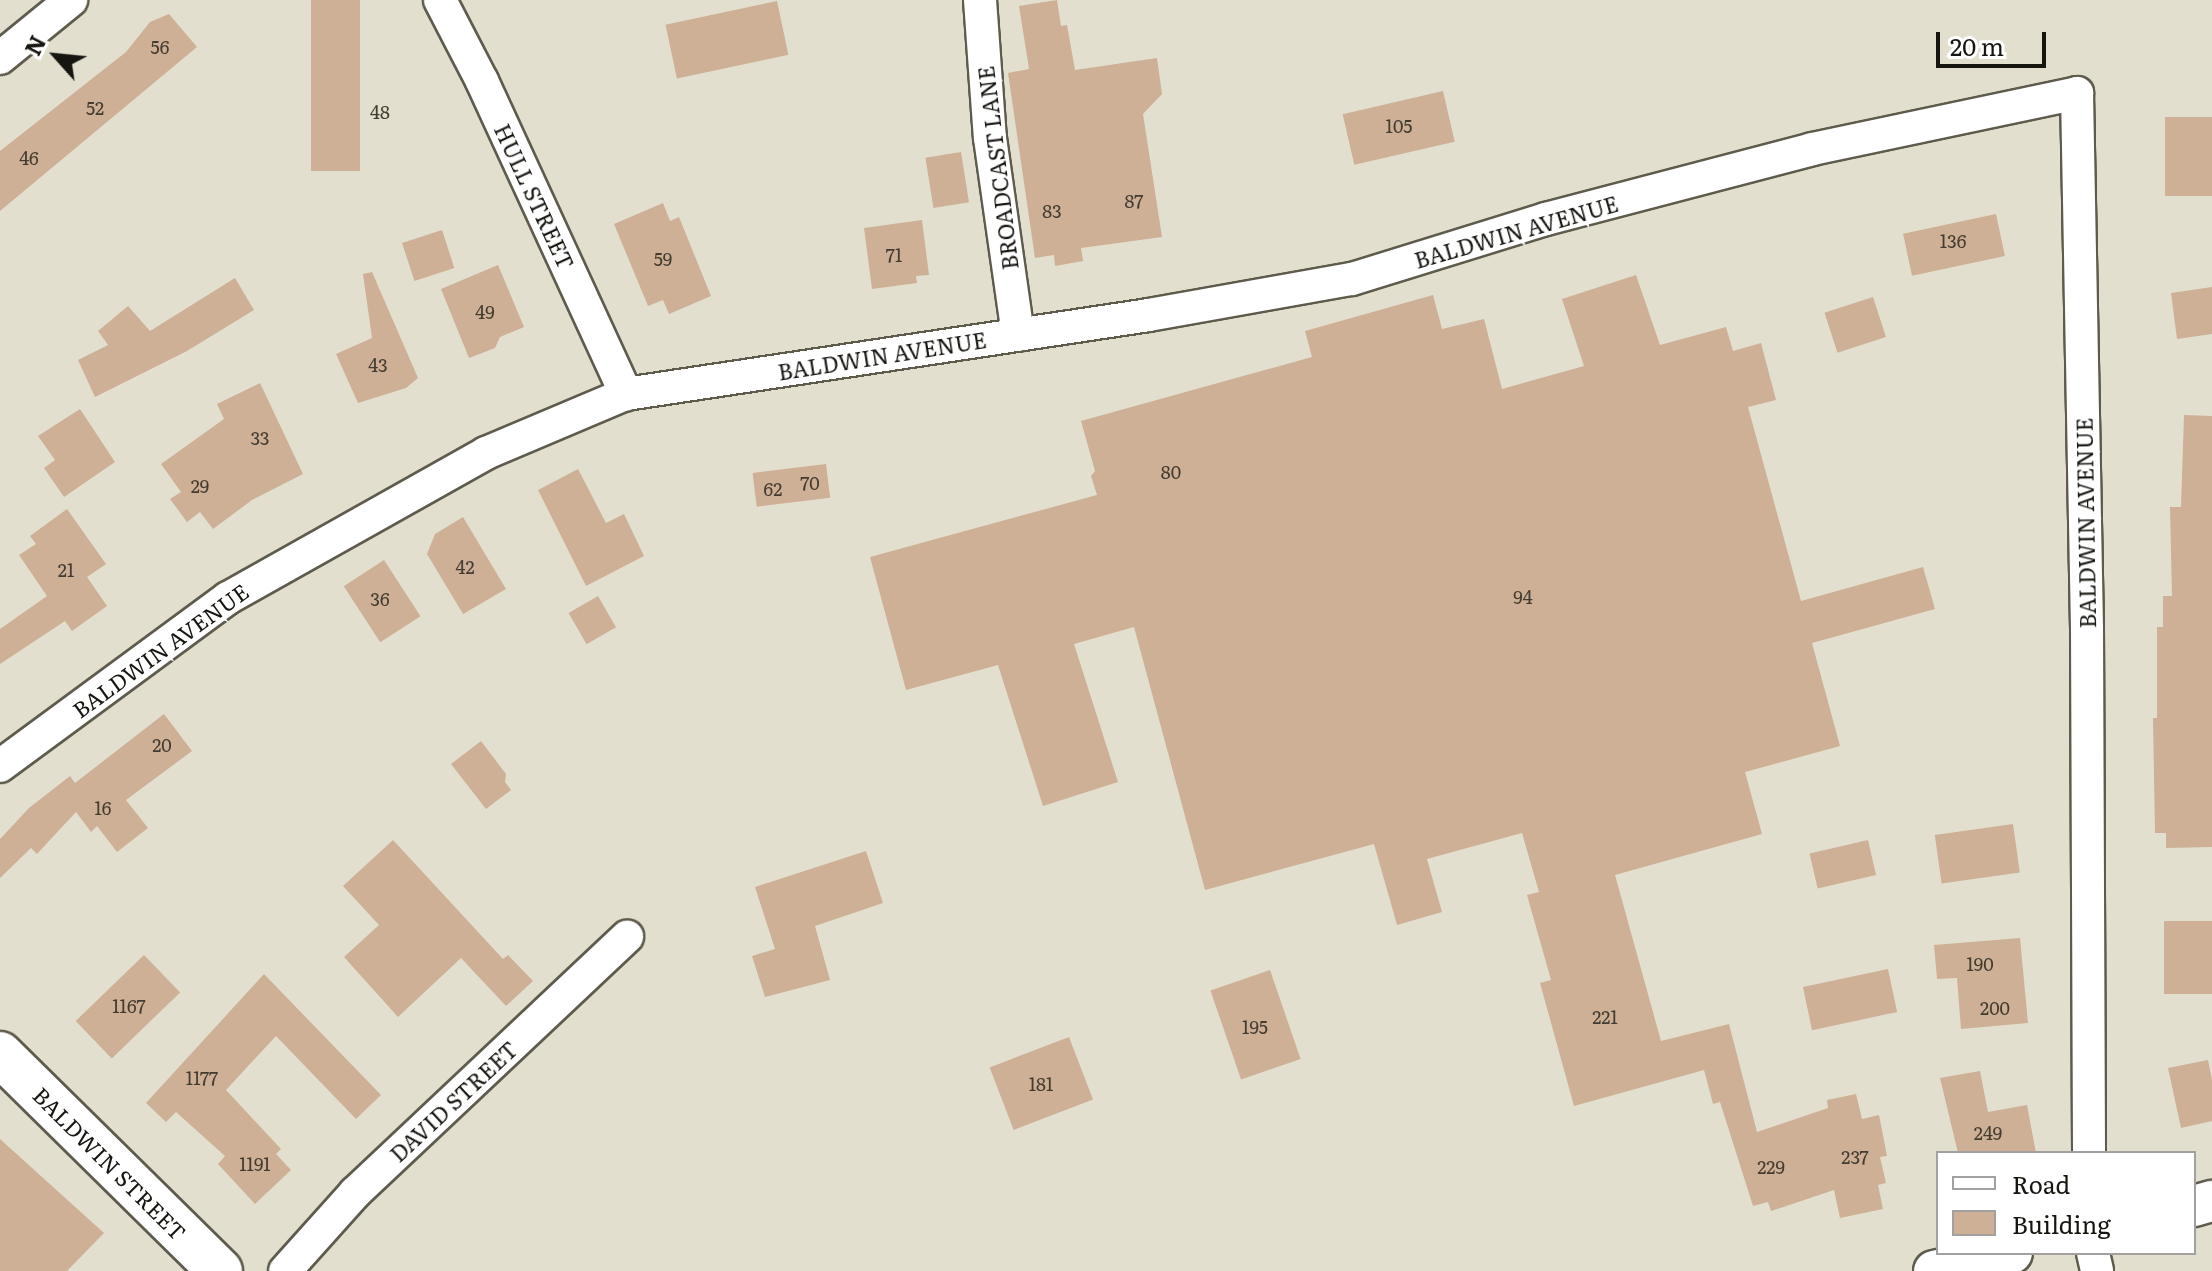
<!DOCTYPE html>
<style>
body{margin:0}
#map{position:relative;width:2212px;height:1271px;overflow:hidden;background:#e3dfcf;font-family:Literata,serif}
div>[style]{position:absolute}
[style*='--x']{left:calc(var(--x)*1px);top:calc(var(--y)*1px);width:calc(var(--w)*1px);rotate:calc(var(--a)*1deg)}
.building>*{inset:0;background:#cdb095;transform-origin:0 0}
.roads{filter:drop-shadow(2px 0 #5e5b4d) drop-shadow(-2px 0 #5e5b4d) drop-shadow(0 2px #5e5b4d) drop-shadow(0 -2px #5e5b4d)}
.minor>*{height:32px;margin:-16px;padding:0 16px;transform-origin:16px;border-radius:16px;background:#fff}
.tertiary>*{height:40px;margin:-20px;padding:0 20px;transform-origin:20px;border-radius:20px;background:#fff}
.secondary>*{height:44px;margin:-22px;padding:0 22px;transform-origin:22px;border-radius:22px;background:#fff}
span{translate:-50% -50%;white-space:nowrap;text-align:center;line-height:1.15;-webkit-text-stroke:6px #fff;paint-order:stroke}
.number-label{font-size:18px;color:#443c31}
.number-label span{-webkit-text-stroke-width:0}
.street-label{font-size:22px;color:#171510}
.legend{position:absolute;left:1936px;top:1151px;width:260px;height:104px;box-sizing:border-box;background:#fff;border:2px solid #a2a19f;margin:0;padding:10px 14px;list-style:none;font-size:24px;color:#171510}
.legend li{display:flex;align-items:center;gap:16px;height:40px}
.legend b{width:40px;border:2px solid #a2a19f}
.north{position:absolute;left:16px;top:16px;width:80px;height:80px;-webkit-text-stroke:6px #fff;paint-order:stroke;rotate:297deg;font-size:22px;font-weight:700;line-height:32px;text-align:center;color:#171510}
.north::after{content:'';display:block;margin:auto;width:28px;height:36px;background:#171510;clip-path:polygon(50% 0,100% 100%,50% 72%,0 100%)}
.scale{position:absolute;left:1936px;top:32px;width:110px;height:36px;box-sizing:border-box;border:4px solid #171510;border-top:0;padding-left:10px;font-size:24px;line-height:28px;white-space:nowrap;color:#171510;-webkit-text-stroke:6px #fff;paint-order:stroke}
</style>
<div id="map">
<div class="building">
<i style="left:311px;top:0;width:49px;height:171px"></i>
<i style="clip-path:polygon(1057px 0,1061px 26px,1067px 25px,1075px 70px,1157px 58px,1162px 94px,1143px 114px,1162px 237px,1081px 248px,1083px 261px,1055px 266px,1054px 255px,1035px 258px,1008px 73px,1029px 69px,1019px 6px)"></i>
<i style="left:777px;top:1px;width:55px;height:114px;rotate:78deg"></i>
<i style="clip-path:polygon(169px 14px,197px 47px,0 211px,0 151px,126px 52px,150px 22px)"></i>
<i style="left:1443px;top:91px;width:52px;height:103px;rotate:77deg"></i>
<i style="left:2212px;top:117px;width:79px;height:47px;rotate:90deg"></i>
<i style="left:961px;top:152px;width:51px;height:36px;rotate:81deg"></i>
<i style="clip-path:polygon(663px 203px,670px 221px,679px 217px,711px 296px,669px 314px,663px 300px,648px 306px,614px 224px)"></i>
<i style="left:1996px;top:214px;width:43px;height:95px;rotate:78deg"></i>
<i style="clip-path:polygon(922px 220px,929px 275px,916px 276px,917px 283px,872px 289px,864px 228px)"></i>
<i style="left:442px;top:230px;width:40px;height:42px;rotate:72deg"></i>
<i style="clip-path:polygon(498px 265px,524px 327px,500px 337px,495px 348px,469px 358px,441px 289px)"></i>
<i style="clip-path:polygon(372px 272px,418px 378px,406px 388px,358px 403px,336px 354px,372px 338px,363px 274px)"></i>
<i style="clip-path:polygon(1636px 275px,1660px 345px,1726px 327px,1733px 351px,1761px 343px,1776px 400px,1748px 407px,1801px 601px,1923px 567px,1935px 609px,1812px 643px,1840px 746px,1745px 772px,1762px 834px,1615px 875px,1661px 1041px,1729px 1024px,1757px 1132px,1828px 1108px,1827px 1100px,1856px 1094px,1862px 1119px,1879px 1115px,1887px 1156px,1880px 1157px,1886px 1183px,1878px 1185px,1883px 1209px,1840px 1218px,1834px 1190px,1771px 1211px,1768px 1202px,1753px 1206px,1720px 1102px,1713px 1104px,1704px 1070px,1574px 1106px,1540px 983px,1551px 980px,1527px 895px,1539px 892px,1522px 833px,1427px 859px,1442px 912px,1397px 925px,1374px 844px,1205px 890px,1134px 627px,1074px 644px,1118px 782px,1043px 806px,998px 665px,906px 690px,870px 557px,1097px 495px,1091px 476px,1095px 471px,1081px 421px,1312px 357px,1305px 331px,1433px 295px,1442px 329px,1484px 319px,1502px 389px,1584px 366px,1562px 299px)"></i>
<i style="clip-path:polygon(235px 278px,254px 310px,187px 351px,95px 397px,78px 360px,108px 345px,98px 331px,128px 306px,150px 331px)"></i>
<i style="clip-path:polygon(2212px 287px,2212px 334px,2177px 339px,2171px 293px)"></i>
<i style="left:1873px;top:297px;width:42px;height:51px;rotate:72deg"></i>
<i style="clip-path:polygon(260px 383px,303px 474px,252px 500px,213px 529px,200px 512px,187px 522px,170px 499px,181px 492px,161px 464px,224px 419px,217px 404px)"></i>
<i style="clip-path:polygon(80px 409px,115px 462px,64px 497px,44px 468px,55px 460px,38px 436px)"></i>
<i style="clip-path:polygon(2184px 415px,2212px 416px,2212px 847px,2166px 848px,2166px 833px,2155px 833px,2153px 718px,2157px 718px,2157px 627px,2163px 627px,2163px 596px,2172px 596px,2170px 507px,2181px 507px)"></i>
<i style="left:826px;top:464px;width:34px;height:74px;rotate:83deg"></i>
<i style="clip-path:polygon(578px 469px,606px 523px,624px 514px,644px 556px,586px 586px,538px 490px)"></i>
<i style="clip-path:polygon(67px 509px,106px 564px,87px 577px,107px 606px,72px 631px,65px 621px,0 664px,0 629px,47px 596px,19px 555px,36px 544px,30px 536px)"></i>
<i style="clip-path:polygon(463px 517px,506px 589px,463px 614px,427px 554px,435px 534px)"></i>
<i style="left:384px;top:560px;width:67px;height:48px;rotate:57deg"></i>
<i style="left:598px;top:596px;width:36px;height:34px;rotate:60deg"></i>
<i style="clip-path:polygon(164px 714px,192px 751px,126px 800px,148px 828px,117px 852px,97px 826px,91px 832px,76px 812px,37px 854px,31px 848px,0 878px,0 839px,29px 808px,70px 776px,75px 783px)"></i>
<i style="clip-path:polygon(481px 741px,506px 774px,505px 782px,511px 790px,486px 809px,451px 764px)"></i>
<i style="left:2013px;top:824px;width:49px;height:79px;rotate:82deg"></i>
<i style="clip-path:polygon(393px 840px,503px 959px,508px 955px,533px 981px,506px 1006px,461px 958px,398px 1017px,344px 957px,379px 925px,343px 886px)"></i>
<i style="left:1868px;top:840px;width:36px;height:60px;rotate:77deg"></i>
<i style="clip-path:polygon(866px 851px,883px 903px,815px 926px,830px 980px,765px 997px,752px 956px,775px 949px,755px 887px)"></i>
<i style="left:2212px;top:921px;width:73px;height:48px;rotate:90deg"></i>
<i style="clip-path:polygon(2020px 938px,2028px 1023px,1961px 1029px,1957px 978px,1937px 979px,1934px 945px)"></i>
<i style="left:144px;top:955px;width:52px;height:95px;rotate:46deg"></i>
<i style="left:1888px;top:969px;width:44px;height:87px;rotate:78deg"></i>
<i style="left:1270px;top:970px;width:94px;height:63px;rotate:71deg"></i>
<i style="clip-path:polygon(264px 974px,381px 1095px,356px 1119px,276px 1036px,226px 1090px,281px 1149px,276px 1154px,291px 1170px,255px 1204px,218px 1164px,225px 1156px,176px 1112px,166px 1122px,146px 1103px)"></i>
<i style="left:1069px;top:1037px;width:67px;height:85px;rotate:69deg"></i>
<i style="clip-path:polygon(2208px 1060px,2212px 1080px,2212px 1121px,2181px 1128px,2168px 1068px)"></i>
<i style="clip-path:polygon(1980px 1071px,1988px 1112px,2027px 1105px,2036px 1153px,1958px 1153px,1940px 1078px)"></i>
<i style="clip-path:polygon(0 1139px,104px 1233px,67px 1271px,0 1271px)"></i>
</div>
<div class="roads">
<div class="minor">
<i style="--x:440;--y:0;--w:91;--a:62.6"></i>
<i style="--x:482;--y:81;--w:345;--a:65.3"></i>
<i style="--x:980;--y:0;--w:138;--a:85.9"></i>
<i style="--x:990;--y:138;--w:199;--a:81.9"></i>
<i style="--x:0;--y:58;--w:92;--a:-39.2"></i>
<i style="--x:0;--y:766;--w:283;--a:-36.4"></i>
<i style="--x:228;--y:598;--w:296;--a:-29.3"></i>
<i style="--x:486;--y:453;--w:152;--a:-22.9"></i>
<i style="--x:626;--y:394;--w:529;--a:-8.59"></i>
<i style="--x:1149;--y:315;--w:206;--a:-10.1"></i>
<i style="--x:1352;--y:279;--w:203;--a:-17.2"></i>
<i style="--x:1546;--y:219;--w:275;--a:-14.7"></i>
<i style="--x:1812;--y:149;--w:271;--a:-11.9"></i>
<i style="--x:2077;--y:93;--w:536;--a:88.93"></i>
<i style="--x:2087;--y:629;--w:524;--a:89.78"></i>
<i style="--x:2093;--y:1253;--w:18;--a:77"></i>
<i style="--x:285;--y:1271;--w:105;--a:-48.1"></i>
<i style="--x:355;--y:1193;--w:374;--a:-43.3"></i>
</div>
<div class="tertiary">
<i style="--x:2194;--y:1206;--w:19;--a:-16"></i>
<i style="--x:1934;--y:1271;--w:80;--a:-13"></i>
</div>
<div class="secondary">
<i style="--x:0;--y:1054;--w:309;--a:44.6"></i>
</div>
</div>
<div class="number-label">
<span style="left:160px;top:47px">56</span>
<span style="left:95px;top:108px">52</span>
<span style="left:380px;top:112px">48</span>
<span style="left:1399px;top:126px">105</span>
<span style="left:29px;top:158px">46</span>
<span style="left:1134px;top:201px">87</span>
<span style="left:1052px;top:211px">83</span>
<span style="left:1953px;top:241px">136</span>
<span style="left:894px;top:255px">71</span>
<span style="left:663px;top:259px">59</span>
<span style="left:485px;top:312px">49</span>
<span style="left:378px;top:365px">43</span>
<span style="left:260px;top:438px">33</span>
<span style="left:1171px;top:472px">80</span>
<span style="left:810px;top:483px">70</span>
<span style="left:200px;top:486px">29</span>
<span style="left:773px;top:489px">62</span>
<span style="left:465px;top:567px">42</span>
<span style="left:66px;top:570px">21</span>
<span style="left:1523px;top:597px">94</span>
<span style="left:380px;top:599px">36</span>
<span style="left:162px;top:745px">20</span>
<span style="left:103px;top:808px">16</span>
<span style="left:1980px;top:964px">190</span>
<span style="left:129px;top:1006px">1167</span>
<span style="left:1995px;top:1008px">200</span>
<span style="left:1605px;top:1017px">221</span>
<span style="left:1255px;top:1027px">195</span>
<span style="left:202px;top:1078px">1177</span>
<span style="left:1041px;top:1084px">181</span>
<span style="left:1988px;top:1133px">249</span>
<span style="left:1855px;top:1157px">237</span>
<span style="left:255px;top:1164px">1191</span>
<span style="left:1771px;top:1167px">229</span>
</div>
<div class="street-label">
<span style="left:997px;top:168px;rotate:-97deg">BROADCAST LANE</span>
<span style="left:535px;top:196px;rotate:65deg">HULL STREET</span>
<span style="left:1516px;top:231px;rotate:-16deg">BALDWIN AVENUE</span>
<span style="left:882px;top:355px;rotate:-9deg">BALDWIN AVENUE</span>
<span style="left:2085px;top:523px;rotate:-91deg">BALDWIN AVENUE</span>
<span style="left:160px;top:650px;rotate:-36deg">BALDWIN AVENUE</span>
<span style="left:453px;top:1101px;rotate:-43deg">DAVID STREET</span>
<span style="left:110px;top:1163px;rotate:45deg">BALDWIN STREET</span>
</div>
<ul class="legend">
<li><b style="height:10px;background:#fff"></b>Road</li>
<li><b style="height:22px;background:#cdb095"></b>Building</li>
</ul>
<div class="north">N</div>
<div class="scale">20 m</div>
</div>
